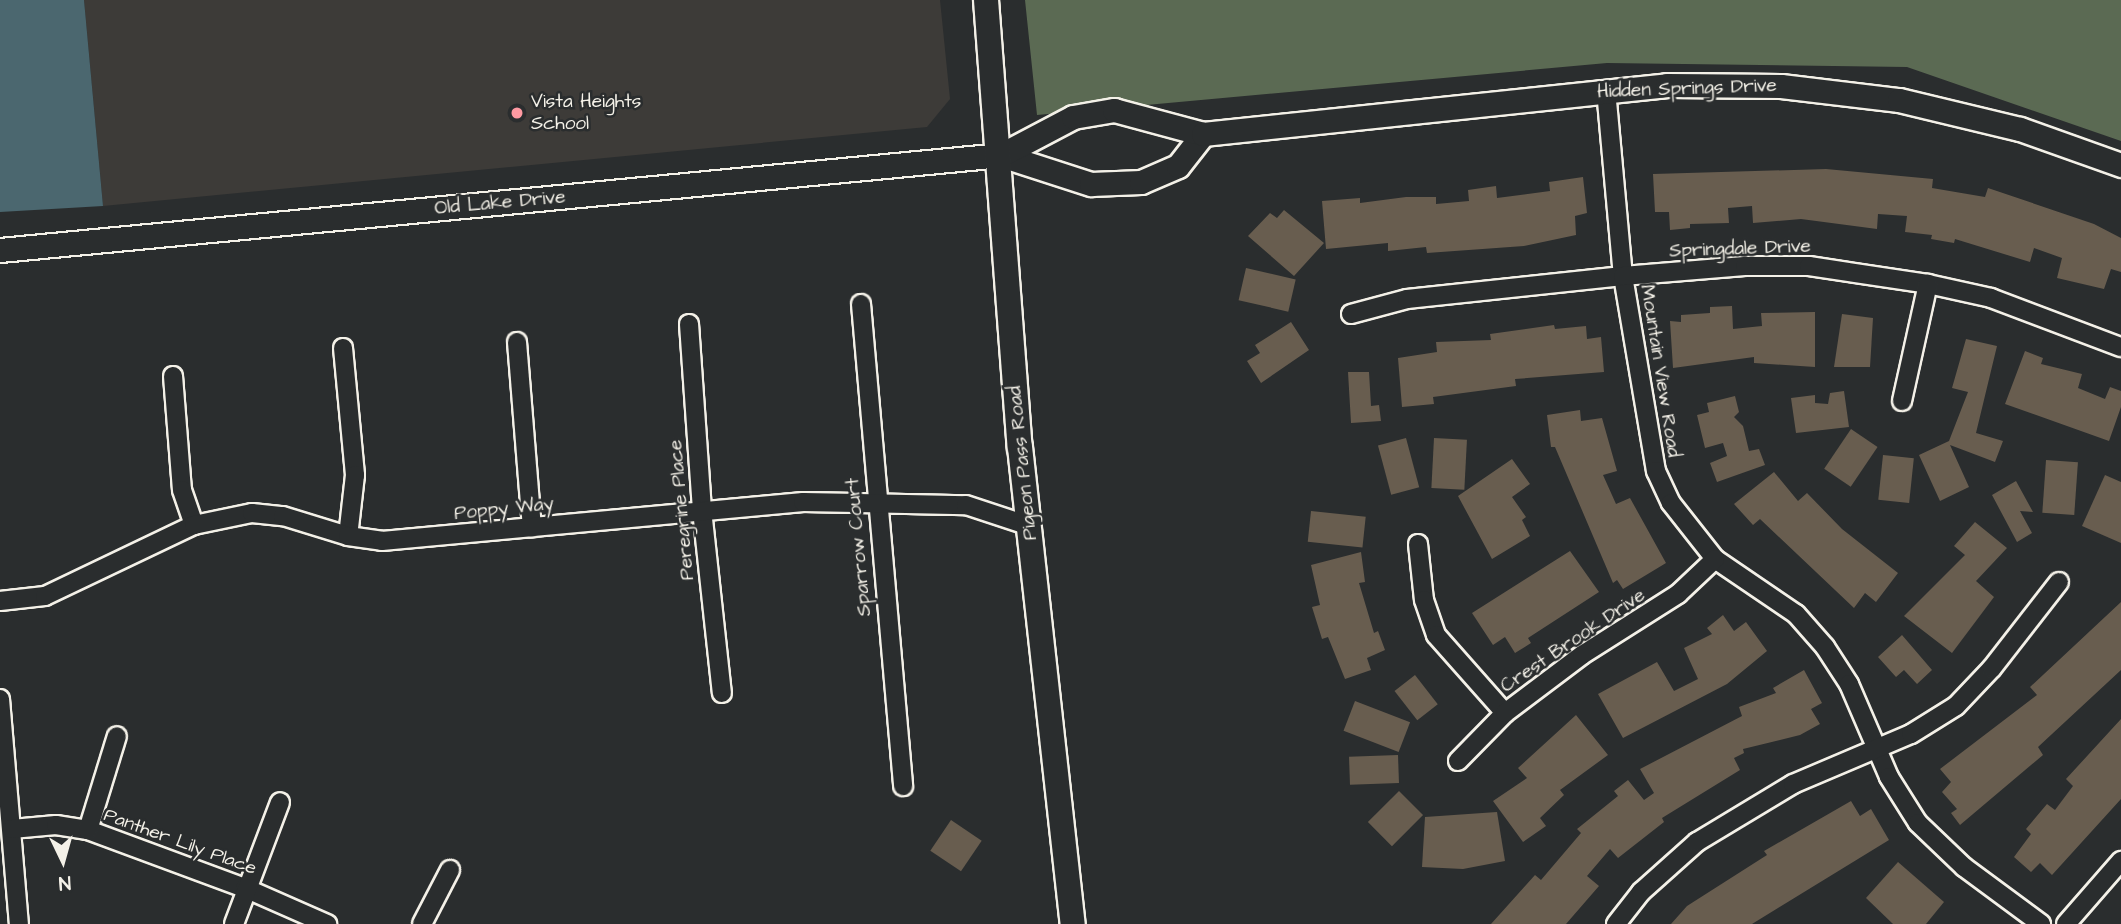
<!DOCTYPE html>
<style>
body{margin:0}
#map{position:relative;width:2121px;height:924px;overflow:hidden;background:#2a2d2e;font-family:"Architects Daughter",sans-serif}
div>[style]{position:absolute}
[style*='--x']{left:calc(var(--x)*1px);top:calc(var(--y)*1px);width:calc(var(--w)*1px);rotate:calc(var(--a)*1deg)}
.built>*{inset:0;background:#3d3b38}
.green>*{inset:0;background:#5b6a53}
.water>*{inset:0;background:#4b676f}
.building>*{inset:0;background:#685d4f;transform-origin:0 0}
.roads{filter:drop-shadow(2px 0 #f4f1e8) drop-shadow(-2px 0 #f4f1e8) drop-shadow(0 2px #f4f1e8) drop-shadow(0 -2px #f4f1e8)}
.minor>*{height:18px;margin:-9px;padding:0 9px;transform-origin:9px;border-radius:9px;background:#2a2d2e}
.tertiary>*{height:23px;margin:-11.5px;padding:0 11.5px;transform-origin:11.5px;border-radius:11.5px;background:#2a2d2e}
.secondary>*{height:24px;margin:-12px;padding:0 12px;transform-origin:12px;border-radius:12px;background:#2a2d2e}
.dots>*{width:19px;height:19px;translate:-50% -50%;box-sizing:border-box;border:4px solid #2a2d2e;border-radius:50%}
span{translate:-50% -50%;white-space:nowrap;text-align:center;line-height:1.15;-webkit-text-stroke:5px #2a2d2e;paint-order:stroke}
.street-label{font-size:19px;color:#f4f1e8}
.poi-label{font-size:19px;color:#f4f1e8}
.left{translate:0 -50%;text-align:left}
.north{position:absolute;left:28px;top:826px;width:70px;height:70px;-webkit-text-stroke:5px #2a2d2e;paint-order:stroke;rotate:175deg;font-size:19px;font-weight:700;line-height:28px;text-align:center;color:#f4f1e8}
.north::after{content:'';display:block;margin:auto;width:24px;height:32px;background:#f4f1e8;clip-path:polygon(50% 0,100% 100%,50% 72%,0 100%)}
</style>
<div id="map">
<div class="built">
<i style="clip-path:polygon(84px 0,940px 0,950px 99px,927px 127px,103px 206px)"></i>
</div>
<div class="green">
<i style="clip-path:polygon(1025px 0,2121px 0,2121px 141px,1907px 67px,1607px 63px,1037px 115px)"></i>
</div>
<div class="water">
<i style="clip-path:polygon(0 0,84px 0,103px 206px,0 212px)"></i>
</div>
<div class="building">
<i style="clip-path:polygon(1826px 169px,1933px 179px,1932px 188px,1985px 197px,1988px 188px,2094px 224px,2121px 238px,2121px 272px,2111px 269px,2104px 289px,2057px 278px,2062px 258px,2034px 248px,2030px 262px,1955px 239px,1954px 243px,1931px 239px,1932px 235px,1905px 232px,1907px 216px,1878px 214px,1877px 229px,1801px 219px,1753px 223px,1752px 206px,1728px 208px,1729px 223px,1690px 224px,1690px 228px,1670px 230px,1669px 212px,1655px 212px,1653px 174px)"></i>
<i style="clip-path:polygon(1583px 177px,1587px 213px,1575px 216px,1576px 235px,1524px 246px,1427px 253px,1426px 247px,1388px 251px,1388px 243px,1326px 249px,1322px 201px,1360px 198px,1360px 203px,1406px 197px,1436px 197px,1436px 204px,1469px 201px,1468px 190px,1496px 186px,1497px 198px,1550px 191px,1549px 182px)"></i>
<i style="clip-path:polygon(1284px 210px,1324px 243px,1294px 276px,1248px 236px,1270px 213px,1277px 218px)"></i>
<i style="left:1246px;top:268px;width:51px;height:33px;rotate:13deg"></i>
<i style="clip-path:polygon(1732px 306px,1733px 329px,1762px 326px,1761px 313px,1815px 312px,1815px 367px,1754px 363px,1754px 357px,1673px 368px,1670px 321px,1681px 322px,1681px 315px,1710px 313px,1710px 307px)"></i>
<i style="clip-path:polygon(1842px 314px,1873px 318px,1870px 367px,1834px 367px)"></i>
<i style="clip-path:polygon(1291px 322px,1309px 350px,1261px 383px,1247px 361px,1260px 353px,1255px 345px)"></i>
<i style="clip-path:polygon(1554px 325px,1555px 329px,1586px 326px,1587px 339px,1601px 337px,1604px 372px,1515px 379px,1516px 386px,1433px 397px,1434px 404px,1402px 407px,1398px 358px,1437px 352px,1436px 342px,1491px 340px,1490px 334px)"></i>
<i style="clip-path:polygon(1966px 339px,1997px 346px,1976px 433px,2003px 441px,1995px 462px,1950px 445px,1969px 487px,1940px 501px,1919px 455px,1949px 441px,1968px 392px,1952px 388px)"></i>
<i style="clip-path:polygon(2025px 351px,2043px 358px,2041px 364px,2082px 374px,2078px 388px,2105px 399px,2110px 387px,2121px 391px,2121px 407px,2109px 441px,2005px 404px)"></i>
<i style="clip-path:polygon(1348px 372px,1369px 372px,1371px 406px,1379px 405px,1381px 421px,1351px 423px)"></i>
<i style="clip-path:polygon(1844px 391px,1849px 427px,1796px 433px,1791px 398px,1815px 395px,1815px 403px,1828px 404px,1830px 393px)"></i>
<i style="clip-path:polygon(1735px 396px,1739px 412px,1734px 417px,1743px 426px,1749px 451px,1759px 449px,1765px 465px,1717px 482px,1710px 463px,1727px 456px,1723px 443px,1705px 448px,1697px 415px,1709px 412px,1707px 403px)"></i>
<i style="clip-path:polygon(1580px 410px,1581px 421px,1602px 418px,1617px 471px,1603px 475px,1616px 504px,1630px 498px,1666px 563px,1623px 589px,1617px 580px,1613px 583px,1555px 447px,1551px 447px,1547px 415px)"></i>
<i style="left:1851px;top:429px;width:32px;height:48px;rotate:34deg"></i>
<i style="left:1406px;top:438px;width:51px;height:29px;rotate:75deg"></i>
<i style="left:1434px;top:438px;width:33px;height:50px;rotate:3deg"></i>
<i style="left:1883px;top:455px;width:31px;height:45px;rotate:6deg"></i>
<i style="clip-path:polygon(1512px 459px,1530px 484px,1512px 497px,1526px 517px,1522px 520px,1530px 536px,1492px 559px,1458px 496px)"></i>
<i style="left:2046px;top:460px;width:32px;height:53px;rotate:4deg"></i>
<i style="clip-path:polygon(1774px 472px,1798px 501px,1807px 493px,1842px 529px,1898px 573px,1876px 602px,1865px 593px,1854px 608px,1760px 519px,1753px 525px,1734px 504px)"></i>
<i style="clip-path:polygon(2105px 475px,2121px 482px,2121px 543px,2082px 526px)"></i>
<i style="clip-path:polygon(2016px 481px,2033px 512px,2020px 511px,2032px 533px,2017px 542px,1992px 495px)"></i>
<i style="left:1311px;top:511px;width:55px;height:31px;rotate:6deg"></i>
<i style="clip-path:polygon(1975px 522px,2007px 548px,1976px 581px,1994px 597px,1952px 653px,1904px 616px,1965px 555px,1954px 546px)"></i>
<i style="clip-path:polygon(1570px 551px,1599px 592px,1528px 638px,1531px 643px,1515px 653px,1505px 637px,1493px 645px,1472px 613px)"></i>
<i style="clip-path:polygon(1361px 552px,1365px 582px,1359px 583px,1374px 633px,1378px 631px,1385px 650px,1367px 658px,1371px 670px,1345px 679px,1328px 637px,1322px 639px,1312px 607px,1320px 605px,1311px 565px)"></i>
<i style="clip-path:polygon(2121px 602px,2121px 670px,2038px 747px,2043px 755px,1960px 825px,1951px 813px,1957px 809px,1942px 792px,1951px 782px,1940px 769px,2037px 695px,2030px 687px)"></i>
<i style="clip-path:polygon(1723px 615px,1734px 631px,1746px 622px,1767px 651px,1727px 684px,1623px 738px,1598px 694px,1657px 662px,1674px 691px,1698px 679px,1684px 648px,1712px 634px,1707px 628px)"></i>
<i style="clip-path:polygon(1902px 635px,1932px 670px,1917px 684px,1904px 670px,1896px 677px,1878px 657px)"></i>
<i style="clip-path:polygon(1804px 670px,1822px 703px,1811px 709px,1820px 724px,1800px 735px,1743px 749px,1744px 753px,1734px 758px,1740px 770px,1662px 818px,1664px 822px,1618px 858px,1610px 849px,1587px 876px,1599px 886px,1566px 924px,1491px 924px,1535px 875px,1541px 880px,1581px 833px,1577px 829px,1618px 796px,1614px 791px,1628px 780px,1644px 800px,1654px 793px,1640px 769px,1742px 716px,1739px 707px,1776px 693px,1773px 688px)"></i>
<i style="left:1415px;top:675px;width:37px;height:26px;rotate:52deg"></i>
<i style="left:1355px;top:701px;width:59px;height:32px;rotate:21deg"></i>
<i style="clip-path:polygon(1576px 715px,1608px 755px,1560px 790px,1564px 795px,1540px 818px,1546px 826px,1523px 842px,1493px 801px,1527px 778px,1518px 768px)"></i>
<i style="clip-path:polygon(2121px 719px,2121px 799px,2052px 875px,2040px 863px,2031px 872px,2014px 857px,2031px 834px,2026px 829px,2047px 804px,2055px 810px,2073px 786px,2066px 779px)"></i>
<i style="left:1398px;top:755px;width:28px;height:49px;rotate:88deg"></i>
<i style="left:1399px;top:791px;width:34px;height:44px;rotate:45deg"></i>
<i style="clip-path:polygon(1851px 801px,1860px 816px,1871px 809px,1889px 840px,1752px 924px,1671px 924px,1687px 906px,1767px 855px,1764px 851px)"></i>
<i style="clip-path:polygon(1497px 812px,1505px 861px,1463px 869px,1422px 867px,1425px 817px)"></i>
<i style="left:951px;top:820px;width:37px;height:37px;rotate:34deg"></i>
<i style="clip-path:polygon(1898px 862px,1944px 902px,1926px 924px,1893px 924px,1866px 898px)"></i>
</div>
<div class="roads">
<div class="minor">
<i style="--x:1606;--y:90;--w:187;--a:84.8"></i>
<i style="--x:1623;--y:276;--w:198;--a:80.4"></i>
<i style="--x:1656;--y:471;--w:35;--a:65"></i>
<i style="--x:1671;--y:503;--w:71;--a:51.8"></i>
<i style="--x:1715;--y:559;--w:98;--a:34.2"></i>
<i style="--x:1796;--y:614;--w:44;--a:48.7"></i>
<i style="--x:1825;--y:647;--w:44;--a:57"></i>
<i style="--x:1849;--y:684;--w:101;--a:66.7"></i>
<i style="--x:1889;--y:777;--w:54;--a:57.8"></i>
<i style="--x:1918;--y:823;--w:64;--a:43.7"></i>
<i style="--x:1964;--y:867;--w:96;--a:36.5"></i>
<i style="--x:861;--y:304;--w:484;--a:85"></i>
<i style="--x:1351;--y:314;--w:58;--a:-15"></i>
<i style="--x:1407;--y:299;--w:217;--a:-6.1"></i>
<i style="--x:1623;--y:276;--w:122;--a:-4.7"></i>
<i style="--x:1745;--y:266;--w:64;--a:0"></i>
<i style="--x:1809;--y:266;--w:120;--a:8.6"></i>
<i style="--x:1928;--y:284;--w:65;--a:12.5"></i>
<i style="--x:1991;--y:298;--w:139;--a:20.7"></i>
<i style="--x:689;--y:324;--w:186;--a:86"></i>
<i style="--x:702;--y:510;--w:184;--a:83.8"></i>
<i style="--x:517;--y:342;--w:186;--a:85.4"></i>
<i style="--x:343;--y:348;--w:128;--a:84.6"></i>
<i style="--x:355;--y:475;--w:61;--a:96.5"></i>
<i style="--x:173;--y:376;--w:114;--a:85.5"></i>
<i style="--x:182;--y:490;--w:37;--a:71"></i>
<i style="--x:1902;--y:401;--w:120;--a:-77.5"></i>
<i style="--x:1418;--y:544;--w:56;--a:83.9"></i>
<i style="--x:1424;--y:600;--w:37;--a:71"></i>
<i style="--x:1436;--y:635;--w:104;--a:48.5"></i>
<i style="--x:0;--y:601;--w:45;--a:-6.3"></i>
<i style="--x:45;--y:596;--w:165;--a:-25.5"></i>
<i style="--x:194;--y:525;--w:59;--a:-11.7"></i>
<i style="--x:252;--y:513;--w:31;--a:6"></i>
<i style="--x:283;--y:516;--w:68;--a:17.1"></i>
<i style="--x:348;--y:536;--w:34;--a:8"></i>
<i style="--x:382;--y:541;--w:423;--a:-5.3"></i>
<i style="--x:803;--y:502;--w:163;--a:1.1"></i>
<i style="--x:966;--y:505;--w:67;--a:18.2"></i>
<i style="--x:0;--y:699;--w:226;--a:85.2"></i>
<i style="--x:1458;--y:761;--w:67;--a:-45.6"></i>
<i style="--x:1505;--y:713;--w:96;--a:-37"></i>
<i style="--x:1582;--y:655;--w:114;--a:-32.4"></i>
<i style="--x:1678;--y:594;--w:51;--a:-43.4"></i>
<i style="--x:12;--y:829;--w:44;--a:-5.2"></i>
<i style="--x:56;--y:825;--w:32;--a:9"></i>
<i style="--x:88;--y:830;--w:167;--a:20.3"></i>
<i style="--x:245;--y:888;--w:90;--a:23.7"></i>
<i style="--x:88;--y:830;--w:98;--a:-72.9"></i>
<i style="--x:234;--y:924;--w:130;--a:-69.3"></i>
<i style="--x:422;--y:924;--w:61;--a:-62.6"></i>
<i style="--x:1616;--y:924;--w:41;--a:-52"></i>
<i style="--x:1641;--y:892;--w:75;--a:-41.8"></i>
<i style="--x:1697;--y:842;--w:112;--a:-31.1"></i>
<i style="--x:1793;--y:784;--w:128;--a:-23"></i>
<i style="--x:1911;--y:734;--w:53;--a:-31.9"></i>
<i style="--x:1956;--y:706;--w:52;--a:-46.5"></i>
<i style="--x:1992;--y:668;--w:109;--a:-52.1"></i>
<i style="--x:2066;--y:924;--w:84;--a:-48.9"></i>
</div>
<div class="tertiary">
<i style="--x:1001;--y:155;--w:95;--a:17.9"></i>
<i style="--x:1091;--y:184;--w:50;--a:-2.3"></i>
<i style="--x:1141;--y:182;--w:40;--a:-23.4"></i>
<i style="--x:1178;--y:166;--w:41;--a:-52"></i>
<i style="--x:0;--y:250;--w:1005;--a:-5.42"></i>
<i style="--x:1001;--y:155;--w:81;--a:-27.8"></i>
<i style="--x:1073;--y:117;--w:42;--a:-9.7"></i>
<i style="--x:1114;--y:110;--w:92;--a:15.1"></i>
<i style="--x:1203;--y:134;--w:467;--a:-6"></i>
<i style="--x:1667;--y:85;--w:114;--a:0.5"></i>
<i style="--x:1781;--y:86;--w:119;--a:6.8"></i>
<i style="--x:1899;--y:100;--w:124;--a:13.5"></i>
<i style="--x:2020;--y:129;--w:107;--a:19.6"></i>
</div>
<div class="secondary">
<i style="--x:986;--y:0;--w:448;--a:85.7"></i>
<i style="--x:1020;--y:447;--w:480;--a:83.7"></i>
</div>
</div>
<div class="dots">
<i style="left:517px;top:113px;background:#ff9aa2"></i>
</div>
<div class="street-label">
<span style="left:1687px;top:89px;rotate:-2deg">Hidden Springs Drive</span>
<span style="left:500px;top:203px;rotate:-5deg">Old Lake Drive</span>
<span style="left:1740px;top:249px;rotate:-2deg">Springdale Drive</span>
<span style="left:1660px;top:371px;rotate:81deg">Mountain View Road</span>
<span style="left:1023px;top:463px;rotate:-96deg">Pigeon Pass Road</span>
<span style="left:504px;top:509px;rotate:-6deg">Poppy Way</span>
<span style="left:682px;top:510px;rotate:-95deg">Peregrine Place</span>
<span style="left:859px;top:547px;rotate:-95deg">Sparrow Court</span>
<span style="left:1573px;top:641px;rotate:-34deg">Crest Brook Drive</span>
<span style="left:180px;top:842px;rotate:20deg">Panther Lily Place</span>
</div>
<div class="poi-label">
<span class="left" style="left:531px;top:113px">Vista Heights<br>School</span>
</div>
<div class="north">N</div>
</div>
